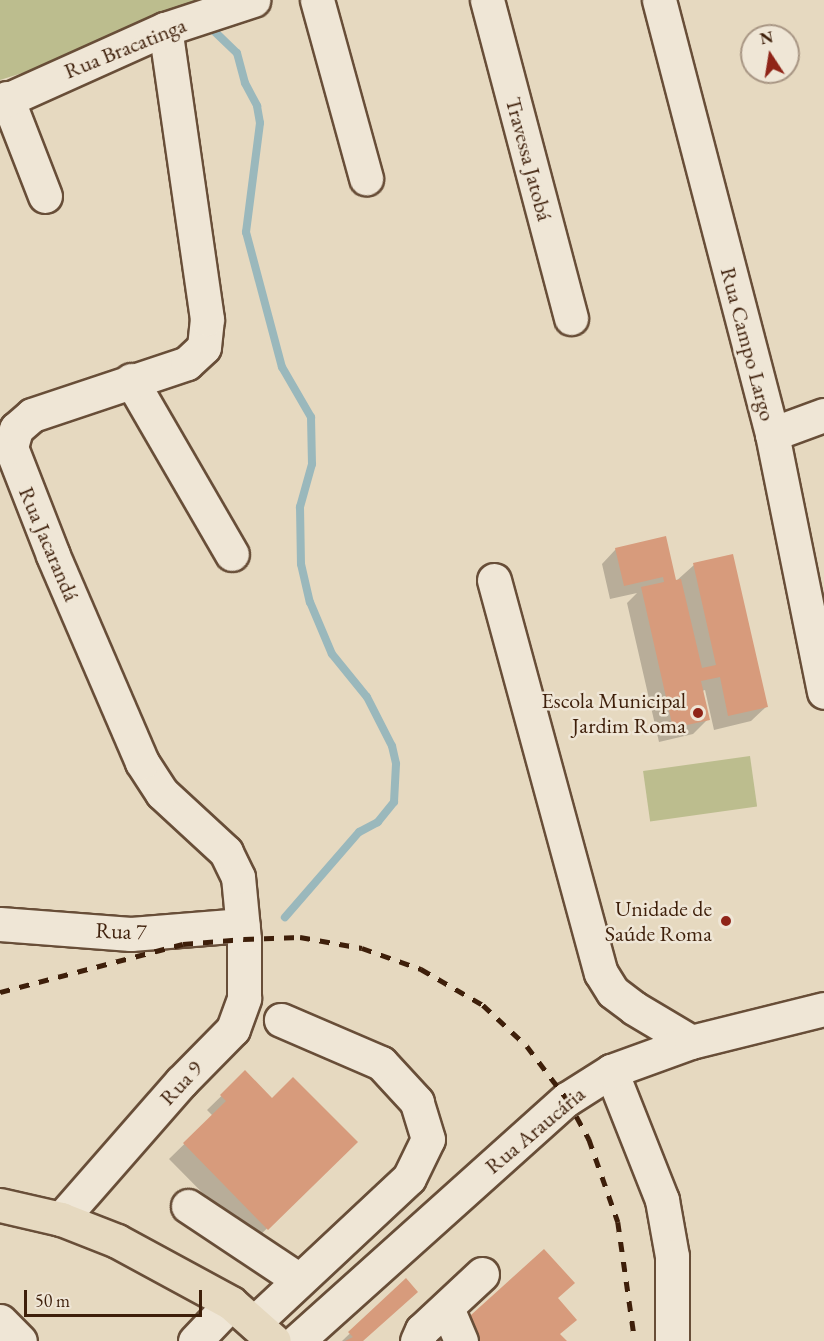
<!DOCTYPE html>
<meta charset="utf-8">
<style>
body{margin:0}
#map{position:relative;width:824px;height:1341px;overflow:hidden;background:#e6d9c0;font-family:"EB Garamond",serif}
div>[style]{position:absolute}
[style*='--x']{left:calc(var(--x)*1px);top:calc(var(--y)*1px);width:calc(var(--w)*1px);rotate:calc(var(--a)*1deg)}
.green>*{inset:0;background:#bcbd8e;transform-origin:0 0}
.shadow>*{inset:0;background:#0003}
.stream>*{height:8px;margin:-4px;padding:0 4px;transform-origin:4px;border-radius:4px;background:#9ab8bc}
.building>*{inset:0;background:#d79b7c}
.roads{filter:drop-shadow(2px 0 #684e38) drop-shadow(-2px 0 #684e38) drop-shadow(0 2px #684e38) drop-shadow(0 -2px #684e38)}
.minor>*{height:33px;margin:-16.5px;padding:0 16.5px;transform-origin:16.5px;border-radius:16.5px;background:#efe6d6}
.major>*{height:33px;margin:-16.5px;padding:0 16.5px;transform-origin:16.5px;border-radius:16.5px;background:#e6d9c0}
.rail>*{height:4.5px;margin-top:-2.25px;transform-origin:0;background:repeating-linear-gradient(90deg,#3e1f0a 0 10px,transparent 0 20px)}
.dots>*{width:16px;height:16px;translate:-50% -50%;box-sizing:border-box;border:3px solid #efe6d6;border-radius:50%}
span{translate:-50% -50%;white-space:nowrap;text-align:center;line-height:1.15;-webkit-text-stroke:5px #efe6d6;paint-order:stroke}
.street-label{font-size:22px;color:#3e1f0a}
.poi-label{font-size:22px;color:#3e1f0a}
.right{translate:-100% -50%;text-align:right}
.north{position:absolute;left:740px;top:24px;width:60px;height:60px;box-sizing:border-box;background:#efe6d6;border:2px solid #a89684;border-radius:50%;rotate:348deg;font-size:16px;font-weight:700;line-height:24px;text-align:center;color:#3e1f0a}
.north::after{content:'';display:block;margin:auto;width:21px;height:27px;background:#8f2418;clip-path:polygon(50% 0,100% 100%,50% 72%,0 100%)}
.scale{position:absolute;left:24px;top:1290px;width:178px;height:27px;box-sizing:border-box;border:3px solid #3e1f0a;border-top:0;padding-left:8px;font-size:18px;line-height:21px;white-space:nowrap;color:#3e1f0a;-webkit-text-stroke:4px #efe6d6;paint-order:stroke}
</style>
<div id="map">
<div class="green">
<i style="clip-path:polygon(0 0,255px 0,0 80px)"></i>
<i style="left:750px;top:756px;width:51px;height:108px;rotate:82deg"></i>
</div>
<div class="shadow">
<i style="clip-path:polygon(616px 549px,675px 582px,694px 565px,766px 707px,751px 721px,714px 730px,705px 690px,702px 691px,708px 719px,693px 734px,659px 742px,627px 603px,637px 593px,610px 599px,602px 564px)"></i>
<i style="clip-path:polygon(245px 1073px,272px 1100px,356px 1142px,252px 1243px,169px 1159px,213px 1116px,207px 1110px)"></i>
<i style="clip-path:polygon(406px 1280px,362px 1341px,342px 1341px)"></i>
</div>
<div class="stream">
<i style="--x:212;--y:21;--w:9;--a:84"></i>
<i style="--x:213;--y:30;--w:33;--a:44"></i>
<i style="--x:237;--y:53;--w:31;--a:75"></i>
<i style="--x:245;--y:83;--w:26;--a:62"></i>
<i style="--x:257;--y:106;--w:17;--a:80"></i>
<i style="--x:260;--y:123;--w:110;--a:97.3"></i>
<i style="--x:246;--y:232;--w:140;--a:75.1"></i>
<i style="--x:282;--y:367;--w:58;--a:59.9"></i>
<i style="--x:311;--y:417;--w:47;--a:88.8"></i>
<i style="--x:312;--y:464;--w:45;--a:105.6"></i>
<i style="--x:300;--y:507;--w:57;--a:89"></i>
<i style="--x:301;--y:564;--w:39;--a:77"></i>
<i style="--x:310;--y:602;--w:56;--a:67.1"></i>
<i style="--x:332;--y:654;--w:55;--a:50.9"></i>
<i style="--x:367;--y:697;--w:55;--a:63"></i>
<i style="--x:392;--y:746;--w:18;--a:77"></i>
<i style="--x:396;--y:764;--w:38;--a:93"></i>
<i style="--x:394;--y:802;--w:26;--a:129"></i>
<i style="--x:378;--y:822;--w:21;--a:152"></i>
<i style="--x:359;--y:832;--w:113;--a:131"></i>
</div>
<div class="building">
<i style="clip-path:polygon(666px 536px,676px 580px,681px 579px,702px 668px,716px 665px,693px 563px,733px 554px,768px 707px,728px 716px,720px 677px,701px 681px,710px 720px,673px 728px,641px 587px,664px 582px,663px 577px,624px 586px,615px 548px)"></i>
<i style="clip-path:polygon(245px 1070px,272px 1098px,293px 1077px,358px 1142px,268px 1230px,183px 1143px,226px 1101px,220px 1095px)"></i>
<i style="clip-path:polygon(544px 1249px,575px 1283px,558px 1298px,577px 1320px,560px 1334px,567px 1341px,477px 1341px,461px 1324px)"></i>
<i style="clip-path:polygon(406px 1278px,418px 1292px,363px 1341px,345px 1341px,353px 1337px,348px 1332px)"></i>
</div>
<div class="roads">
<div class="minor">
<i style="--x:317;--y:0;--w:185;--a:74.6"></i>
<i style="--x:487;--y:0;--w:329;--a:75.2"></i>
<i style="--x:659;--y:0;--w:448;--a:75.4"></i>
<i style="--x:772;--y:434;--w:263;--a:78.6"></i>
<i style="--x:7;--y:98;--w:105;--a:68.8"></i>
<i style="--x:0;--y:103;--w:181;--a:-24.2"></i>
<i style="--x:165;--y:29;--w:93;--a:-18.2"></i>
<i style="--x:131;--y:380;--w:201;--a:59.9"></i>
<i style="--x:772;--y:434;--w:55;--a:-20.1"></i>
<i style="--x:494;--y:580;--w:407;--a:74.8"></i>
<i style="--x:601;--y:973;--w:22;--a:58"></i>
<i style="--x:613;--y:992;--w:26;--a:37"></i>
<i style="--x:634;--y:1008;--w:66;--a:30.8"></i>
<i style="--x:0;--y:924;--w:131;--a:4.4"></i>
<i style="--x:131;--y:934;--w:112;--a:-4.6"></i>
<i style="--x:611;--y:1071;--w:139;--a:68.4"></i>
<i style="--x:662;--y:1200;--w:57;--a:79.9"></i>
<i style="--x:672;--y:1256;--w:85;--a:90"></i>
<i style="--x:188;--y:1206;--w:132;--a:33.6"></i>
<i style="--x:61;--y:1219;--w:182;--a:-48.8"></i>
<i style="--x:181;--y:1082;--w:74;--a:-45.5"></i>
<i style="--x:233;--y:1029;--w:33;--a:-70"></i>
<i style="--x:244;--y:998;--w:59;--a:-90"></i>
<i style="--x:244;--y:939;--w:62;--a:-95.5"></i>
<i style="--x:238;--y:877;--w:28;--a:-116"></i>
<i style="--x:226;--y:852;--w:87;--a:-137.3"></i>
<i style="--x:162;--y:793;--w:37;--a:-123"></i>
<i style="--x:142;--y:762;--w:225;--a:-113.3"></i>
<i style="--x:53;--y:555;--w:116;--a:-111.3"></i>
<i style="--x:11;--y:447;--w:19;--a:-74"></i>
<i style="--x:16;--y:429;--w:21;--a:-41"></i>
<i style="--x:32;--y:415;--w:163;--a:-18.5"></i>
<i style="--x:187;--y:363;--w:23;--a:-43"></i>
<i style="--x:204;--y:347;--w:28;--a:-84"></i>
<i style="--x:207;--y:319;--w:293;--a:-98.2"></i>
<i style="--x:447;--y:1308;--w:36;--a:67"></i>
<i style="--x:0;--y:1321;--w:28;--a:45"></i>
<i style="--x:254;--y:1323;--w:212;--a:-43.1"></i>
<i style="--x:409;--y:1178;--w:43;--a:-64"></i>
<i style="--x:428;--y:1139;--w:39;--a:-107"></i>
<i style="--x:417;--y:1102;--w:53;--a:-132.7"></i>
<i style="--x:381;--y:1063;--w:109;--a:-156.7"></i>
<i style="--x:195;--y:1341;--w:52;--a:-46.5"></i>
<i style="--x:297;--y:1341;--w:363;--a:-41.9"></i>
<i style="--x:567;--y:1099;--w:52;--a:-32.5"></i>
<i style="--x:611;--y:1071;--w:85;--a:-19.9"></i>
<i style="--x:691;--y:1042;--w:137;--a:-13.9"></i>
<i style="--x:417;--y:1341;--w:12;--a:-66"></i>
<i style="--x:422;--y:1330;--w:82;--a:-43"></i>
</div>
<div class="major">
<i style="--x:0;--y:1205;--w:63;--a:12.9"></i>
<i style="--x:61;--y:1219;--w:60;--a:21.4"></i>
<i style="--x:117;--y:1241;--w:130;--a:28.5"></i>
<i style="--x:231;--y:1303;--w:57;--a:41.5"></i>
</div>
</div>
<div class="rail">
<i style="--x:0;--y:992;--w:189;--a:-14.7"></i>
<i style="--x:183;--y:944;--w:61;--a:-4.7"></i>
<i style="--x:244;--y:939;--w:56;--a:-2"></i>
<i style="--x:300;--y:937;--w:63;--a:10.1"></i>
<i style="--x:362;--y:948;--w:63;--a:19.6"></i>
<i style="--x:421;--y:969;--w:72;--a:30.1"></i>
<i style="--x:483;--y:1005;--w:60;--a:43"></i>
<i style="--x:527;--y:1046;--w:66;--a:53"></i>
<i style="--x:567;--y:1099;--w:46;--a:61.2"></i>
<i style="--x:589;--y:1139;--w:88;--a:70.7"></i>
<i style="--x:618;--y:1222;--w:120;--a:81.9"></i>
</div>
<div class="dots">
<i style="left:698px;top:713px;background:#8f2418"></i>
<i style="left:726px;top:921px;background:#8f2418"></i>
</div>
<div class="street-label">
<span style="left:125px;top:48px;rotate:-22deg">Rua Bracatinga</span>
<span style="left:529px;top:159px;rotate:75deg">Travessa Jatobá</span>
<span style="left:748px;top:344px;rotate:75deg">Rua Campo Largo</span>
<span style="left:49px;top:544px;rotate:67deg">Rua Jacarandá</span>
<span style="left:121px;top:931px;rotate:2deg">Rua 7</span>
<span style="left:181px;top:1083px;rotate:-47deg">Rua 9</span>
<span style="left:535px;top:1130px;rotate:-40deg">Rua Araucária</span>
</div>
<div class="poi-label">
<span class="right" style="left:686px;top:713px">Escola Municipal<br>Jardim Roma</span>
<span class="right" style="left:712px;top:921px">Unidade de<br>Saúde Roma</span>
</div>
<div class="north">N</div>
<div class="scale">50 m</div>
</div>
